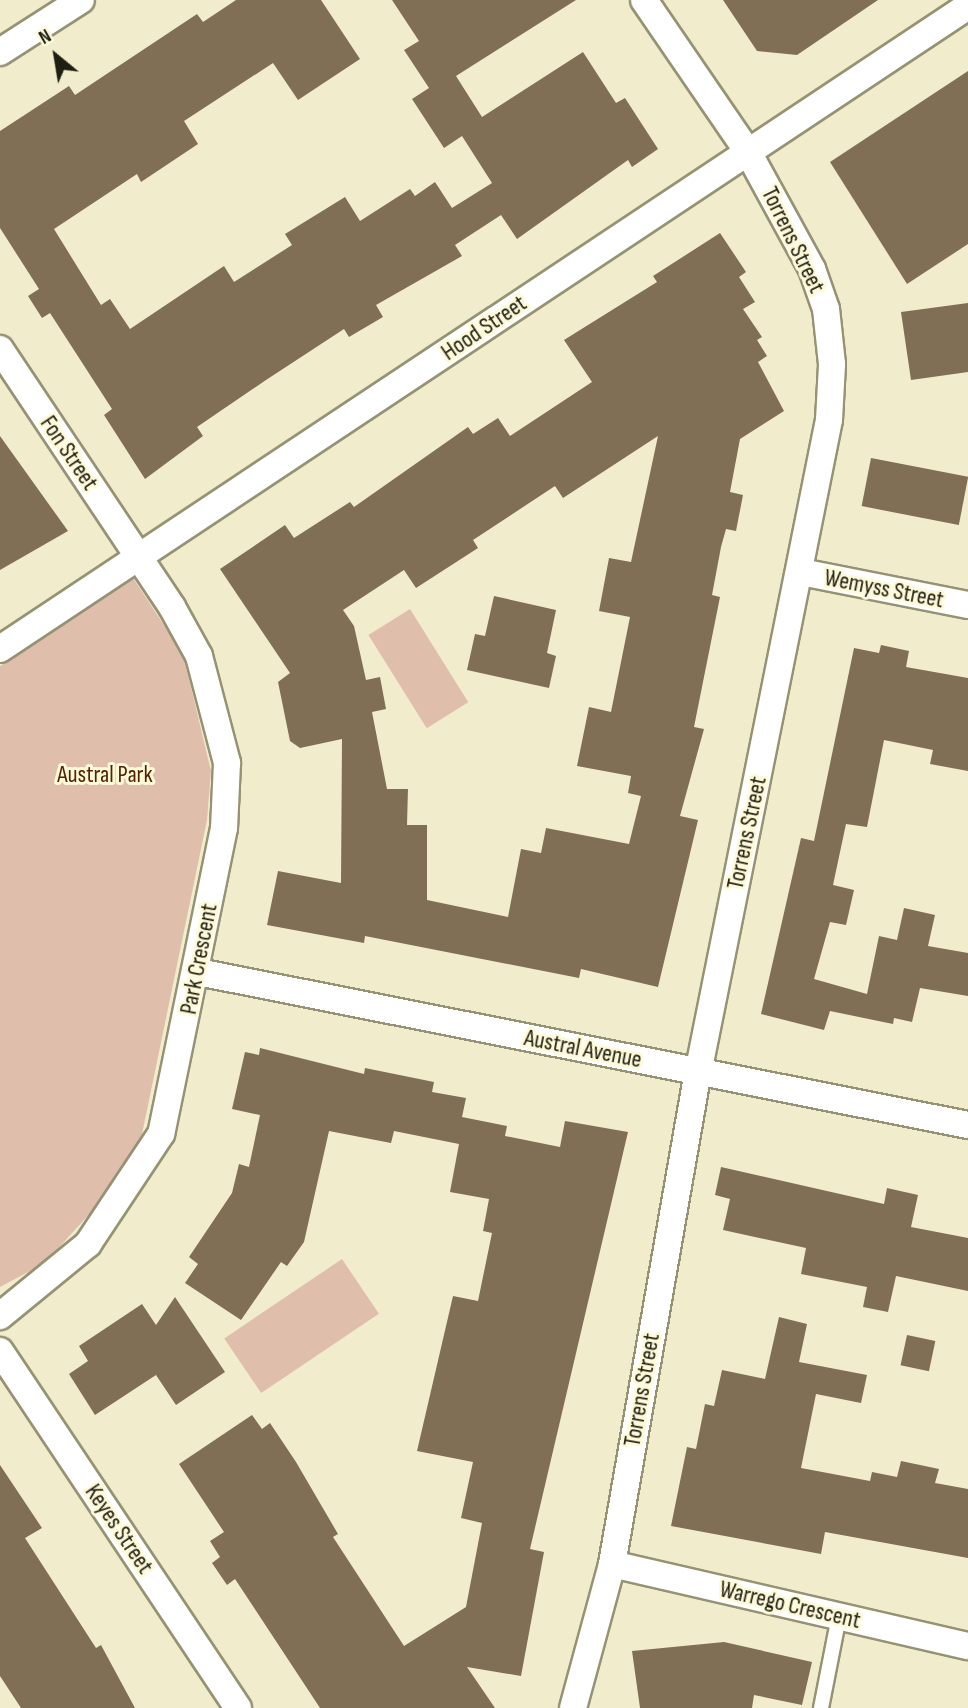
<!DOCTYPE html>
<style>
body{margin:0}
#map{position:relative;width:968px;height:1708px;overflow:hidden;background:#f1edcc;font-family:"Sofia Sans Condensed",sans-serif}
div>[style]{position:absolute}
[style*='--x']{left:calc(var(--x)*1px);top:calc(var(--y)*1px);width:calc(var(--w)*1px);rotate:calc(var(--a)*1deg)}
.green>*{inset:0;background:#e0beac;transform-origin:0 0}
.building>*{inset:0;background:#806e55;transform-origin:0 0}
.roads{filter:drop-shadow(2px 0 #969274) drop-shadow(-2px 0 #969274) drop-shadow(0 2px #969274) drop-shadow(0 -2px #969274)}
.lane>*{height:14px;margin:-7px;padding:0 7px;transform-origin:7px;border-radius:7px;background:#fff}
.street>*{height:26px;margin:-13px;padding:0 13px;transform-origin:13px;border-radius:13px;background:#fff}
span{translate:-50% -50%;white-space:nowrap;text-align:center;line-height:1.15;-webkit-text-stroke:6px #fefad9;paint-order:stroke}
.street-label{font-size:24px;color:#1f1e12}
.park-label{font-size:24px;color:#522202}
.north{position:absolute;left:21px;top:21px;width:70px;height:70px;-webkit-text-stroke:5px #fefad9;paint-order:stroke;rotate:330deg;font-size:19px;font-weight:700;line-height:28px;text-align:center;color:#1f1e12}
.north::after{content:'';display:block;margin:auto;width:24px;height:32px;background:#1f1e12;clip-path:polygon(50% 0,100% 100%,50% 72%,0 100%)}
</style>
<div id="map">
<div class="green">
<i style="clip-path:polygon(133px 578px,183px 654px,211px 771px,207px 820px,141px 1139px,92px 1211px,45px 1263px,0 1287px,0 666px)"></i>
<i style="left:410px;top:609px;width:110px;height:49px;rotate:58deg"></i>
<i style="left:342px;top:1259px;width:66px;height:142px;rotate:56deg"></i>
</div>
<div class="building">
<i style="clip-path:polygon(236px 0,321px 0,360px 59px,298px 100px,273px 63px,184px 121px,198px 144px,141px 182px,137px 174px,54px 229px,101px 305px,110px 299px,130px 329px,224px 266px,234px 282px,292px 245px,285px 234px,345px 197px,360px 221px,410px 189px,415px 196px,435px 182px,452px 208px,492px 183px,462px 136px,444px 148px,412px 99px,429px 88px,404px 50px,419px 41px,392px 0,576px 0,456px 76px,482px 117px,583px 52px,616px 103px,625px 98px,658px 149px,632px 167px,628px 160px,517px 239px,501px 215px,455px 245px,462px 256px,376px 305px,383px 317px,349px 337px,344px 329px,266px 380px,197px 427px,203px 436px,145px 479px,104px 415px,112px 409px,50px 313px,42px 318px,28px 296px,39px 289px,0 228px,0 131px,69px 86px,75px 95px,197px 14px,203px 22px)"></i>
<i style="clip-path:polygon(723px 0,878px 0,797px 55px,757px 51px)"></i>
<i style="clip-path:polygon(968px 71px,968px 244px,907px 284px,830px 162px)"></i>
<i style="clip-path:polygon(evenodd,720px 233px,746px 272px,739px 277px,755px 302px,743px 309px,762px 337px,757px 340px,767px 356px,758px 362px,784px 411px,740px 439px,730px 492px,743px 495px,736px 531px,726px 529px,721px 547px,712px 595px,720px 597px,694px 727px,704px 729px,680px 816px,698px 820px,658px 987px,581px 969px,579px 978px,365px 936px,364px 943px,267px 925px,278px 871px,341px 883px,342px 739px,300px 748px,290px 741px,278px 682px,290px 673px,220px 569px,285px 525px,294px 538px,350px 502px,354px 507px,468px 427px,473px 434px,498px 418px,510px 436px,592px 382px,564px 340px,657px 282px,653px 276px,720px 233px,658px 436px,631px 562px,609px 558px,599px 611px,630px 617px,611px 712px,589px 707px,577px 766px,631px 776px,628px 793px,641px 796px,629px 844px,546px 828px,541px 853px,521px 849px,508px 917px,427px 900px,427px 825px,407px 825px,408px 789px,387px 789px,372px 712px,386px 709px,380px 677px,366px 680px,354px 626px,343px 610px,404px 570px,416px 588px,478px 548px,473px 540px,555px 486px,563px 498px,658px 436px)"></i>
<i style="clip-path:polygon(968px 303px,968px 372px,911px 380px,901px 312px)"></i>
<i style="clip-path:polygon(0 436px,68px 531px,0 570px)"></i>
<i style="left:871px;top:458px;width:99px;height:49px;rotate:11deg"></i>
<i style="clip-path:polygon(494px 596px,556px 610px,547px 653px,556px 656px,549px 688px,467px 670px,475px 634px,485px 636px)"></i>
<i style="clip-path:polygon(881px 645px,909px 651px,906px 667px,968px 678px,968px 771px,930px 764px,933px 750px,884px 740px,867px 827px,846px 824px,833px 885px,854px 890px,846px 925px,830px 922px,814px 979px,867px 994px,879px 936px,897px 940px,904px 908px,935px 915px,928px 946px,968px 953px,968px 996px,920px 988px,912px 1022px,894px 1018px,893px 1024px,830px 1011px,824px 1030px,761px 1014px,801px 838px,814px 841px,854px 648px,879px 653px)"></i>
<i style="clip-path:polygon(260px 1048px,364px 1074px,365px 1068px,434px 1082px,432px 1092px,466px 1098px,462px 1117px,507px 1126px,505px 1136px,560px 1147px,565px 1121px,628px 1132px,530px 1549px,544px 1552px,521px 1676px,467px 1667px,495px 1708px,320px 1708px,235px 1579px,227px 1585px,212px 1563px,220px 1557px,210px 1541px,224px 1532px,179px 1464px,252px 1415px,262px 1429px,270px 1423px,296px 1462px,338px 1534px,333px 1537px,404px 1646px,466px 1607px,482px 1523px,461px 1518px,473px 1462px,417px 1451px,453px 1296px,478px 1301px,492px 1233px,483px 1231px,489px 1199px,450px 1192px,459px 1144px,394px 1131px,391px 1143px,329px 1131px,304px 1242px,287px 1266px,281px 1262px,241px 1320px,185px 1283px,198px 1264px,189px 1257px,232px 1193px,239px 1164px,249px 1167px,260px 1115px,232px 1109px,245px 1052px,259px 1055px)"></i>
<i style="clip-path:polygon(721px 1167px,884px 1204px,887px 1188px,918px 1195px,911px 1227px,968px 1238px,968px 1291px,896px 1276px,888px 1312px,863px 1307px,867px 1287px,801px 1274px,806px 1248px,723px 1230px,730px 1199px,715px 1195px)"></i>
<i style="clip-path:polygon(175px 1297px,225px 1372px,176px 1405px,156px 1375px,95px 1415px,69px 1374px,88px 1361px,79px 1346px,142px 1304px,156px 1325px)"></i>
<i style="clip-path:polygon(779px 1317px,807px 1324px,799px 1362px,867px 1375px,861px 1403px,816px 1394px,801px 1468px,870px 1481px,872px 1472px,897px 1477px,901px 1461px,939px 1469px,935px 1483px,968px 1489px,968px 1558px,825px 1532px,821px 1554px,671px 1526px,687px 1447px,696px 1449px,705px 1404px,714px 1406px,722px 1370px,765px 1379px)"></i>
<i style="left:907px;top:1335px;width:29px;height:31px;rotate:12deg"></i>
<i style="clip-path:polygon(0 1465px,42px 1528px,25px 1538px,96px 1648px,101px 1645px,135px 1708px,21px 1708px,0 1676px)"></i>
<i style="clip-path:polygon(724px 1642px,812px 1662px,802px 1705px,754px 1695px,752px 1708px,640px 1708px,632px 1651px)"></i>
</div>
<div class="roads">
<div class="lane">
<i style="--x:821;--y:1708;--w:94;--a:-78.9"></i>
</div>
<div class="street">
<i style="--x:0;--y:52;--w:96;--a:-32.7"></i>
<i style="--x:0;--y:349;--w:310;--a:56.3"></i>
<i style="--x:172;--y:607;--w:56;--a:61.1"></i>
<i style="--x:199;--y:656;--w:111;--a:75.3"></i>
<i style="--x:227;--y:763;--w:65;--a:92.6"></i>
<i style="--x:224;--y:828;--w:312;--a:101.6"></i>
<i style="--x:161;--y:1134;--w:132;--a:123.6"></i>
<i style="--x:88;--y:1244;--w:114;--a:140.7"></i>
<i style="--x:801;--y:572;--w:170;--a:11.2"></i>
<i style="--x:0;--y:649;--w:1162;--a:-33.59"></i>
<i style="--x:198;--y:972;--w:785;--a:11.24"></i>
<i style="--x:0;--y:1351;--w:429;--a:56.3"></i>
<i style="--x:612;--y:1564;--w:365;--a:13"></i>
<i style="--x:573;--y:1708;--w:149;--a:-74.8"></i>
<i style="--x:612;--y:1564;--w:498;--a:-80.1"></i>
<i style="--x:698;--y:1073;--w:666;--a:-78.66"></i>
<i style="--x:829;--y:420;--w:56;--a:-86.9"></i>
<i style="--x:832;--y:364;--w:55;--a:-96.2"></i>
<i style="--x:826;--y:309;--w:42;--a:-109.3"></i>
<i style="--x:812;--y:269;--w:133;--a:-118.7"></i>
<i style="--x:748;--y:152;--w:184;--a:-124.4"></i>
</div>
</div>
<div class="street-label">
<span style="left:793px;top:240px;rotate:64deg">Torrens Street</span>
<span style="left:484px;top:328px;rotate:-34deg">Hood Street</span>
<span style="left:69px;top:453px;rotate:56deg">Fon Street</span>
<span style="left:884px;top:589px;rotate:11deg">Wemyss Street</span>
<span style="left:747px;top:833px;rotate:-78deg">Torrens Street</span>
<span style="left:199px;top:959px;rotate:-79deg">Park Crescent</span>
<span style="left:583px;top:1049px;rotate:11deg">Austral Avenue</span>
<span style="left:642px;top:1390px;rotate:-80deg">Torrens Street</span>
<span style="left:119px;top:1529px;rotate:56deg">Keyes Street</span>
<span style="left:790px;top:1605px;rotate:13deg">Warrego Crescent</span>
</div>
<div class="park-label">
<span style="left:105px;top:775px">Austral Park</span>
</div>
<div class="north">N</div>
</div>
